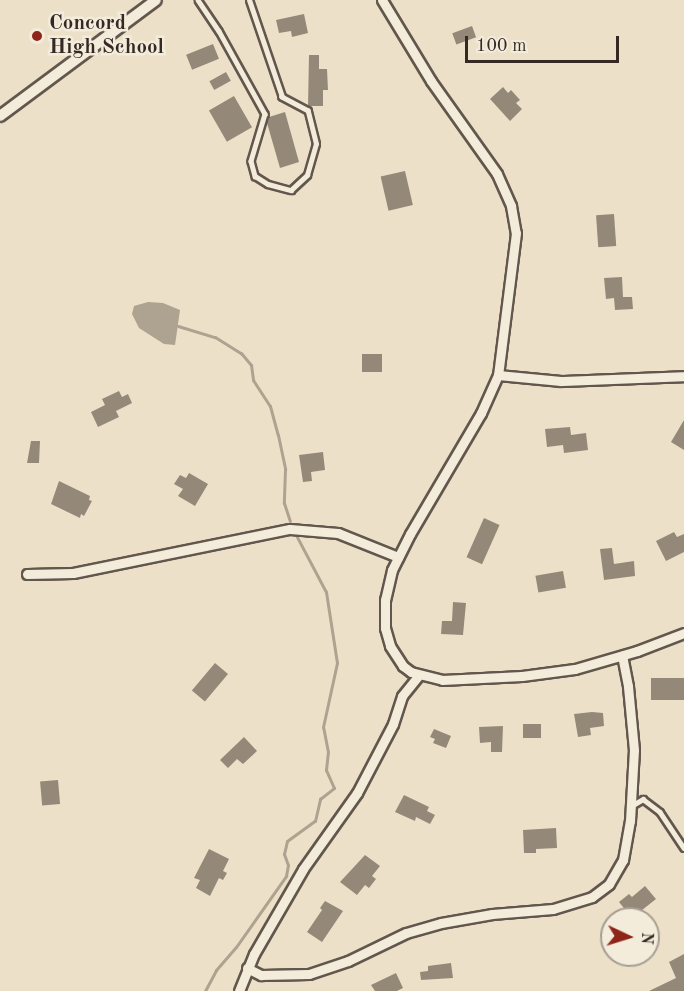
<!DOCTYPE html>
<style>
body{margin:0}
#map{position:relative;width:684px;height:991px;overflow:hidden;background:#ece1c8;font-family:"Old Standard TT",serif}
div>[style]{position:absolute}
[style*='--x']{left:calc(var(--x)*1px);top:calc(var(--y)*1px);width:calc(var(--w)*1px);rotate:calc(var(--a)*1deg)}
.water>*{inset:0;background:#aea290}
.stream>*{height:3px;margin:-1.5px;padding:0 1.5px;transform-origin:1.5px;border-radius:1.5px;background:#aea290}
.building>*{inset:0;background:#948979;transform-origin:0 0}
.roads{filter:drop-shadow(2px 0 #63574d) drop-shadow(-2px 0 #63574d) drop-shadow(0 2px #63574d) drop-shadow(0 -2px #63574d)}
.service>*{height:4.5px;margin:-2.25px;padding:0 2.25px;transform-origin:2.25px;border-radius:2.25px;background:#f3ecdb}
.minor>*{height:9px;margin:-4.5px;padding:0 4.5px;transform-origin:4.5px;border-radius:4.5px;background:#f3ecdb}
.tertiary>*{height:10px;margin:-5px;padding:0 5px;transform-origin:5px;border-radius:5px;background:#f3ecdb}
.dots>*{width:16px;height:16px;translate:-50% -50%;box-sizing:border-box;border:3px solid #f3ecdb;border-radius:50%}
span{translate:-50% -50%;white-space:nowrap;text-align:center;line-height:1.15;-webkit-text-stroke:5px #f3ecdb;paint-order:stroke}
.poi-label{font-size:21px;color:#352924;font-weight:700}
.left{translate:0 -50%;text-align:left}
.north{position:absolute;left:600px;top:907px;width:60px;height:60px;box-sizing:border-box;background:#f3ecdb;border:2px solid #a79e92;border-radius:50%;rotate:94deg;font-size:16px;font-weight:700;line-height:24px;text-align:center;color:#352924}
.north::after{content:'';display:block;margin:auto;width:21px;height:27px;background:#8f2418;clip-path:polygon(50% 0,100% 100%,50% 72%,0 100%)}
.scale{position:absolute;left:465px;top:36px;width:154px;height:27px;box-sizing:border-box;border:3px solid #352924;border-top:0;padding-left:8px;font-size:18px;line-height:21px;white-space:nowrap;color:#352924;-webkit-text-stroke:4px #f3ecdb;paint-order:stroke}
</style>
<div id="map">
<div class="water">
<i style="clip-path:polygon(148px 302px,163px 303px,180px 310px,175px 345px,164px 344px,139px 328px,132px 314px,134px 306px)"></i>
</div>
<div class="stream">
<i style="--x:178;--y:326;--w:39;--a:17"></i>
<i style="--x:215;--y:337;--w:31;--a:32"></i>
<i style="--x:241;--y:353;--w:16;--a:50"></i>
<i style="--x:251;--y:365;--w:15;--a:82"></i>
<i style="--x:253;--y:380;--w:31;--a:57"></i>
<i style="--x:270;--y:406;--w:30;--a:75"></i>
<i style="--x:278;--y:435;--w:35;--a:78"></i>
<i style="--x:285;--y:469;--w:34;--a:92"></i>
<i style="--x:284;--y:503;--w:19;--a:72"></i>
<i style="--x:205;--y:991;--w:24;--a:-62"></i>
<i style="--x:216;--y:970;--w:30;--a:-49"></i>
<i style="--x:236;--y:947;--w:87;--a:-54.8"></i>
<i style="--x:286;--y:876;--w:11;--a:-80"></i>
<i style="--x:288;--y:865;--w:12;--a:-110"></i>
<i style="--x:284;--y:854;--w:13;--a:-77"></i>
<i style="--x:287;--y:841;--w:34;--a:-36"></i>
<i style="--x:315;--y:821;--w:23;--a:-77"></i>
<i style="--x:320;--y:799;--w:18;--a:-38"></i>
<i style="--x:334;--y:788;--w:20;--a:-114"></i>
<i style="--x:326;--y:770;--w:18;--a:-84"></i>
<i style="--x:328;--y:752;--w:25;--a:-101"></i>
<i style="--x:323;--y:727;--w:66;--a:-77.7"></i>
<i style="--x:337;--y:663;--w:72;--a:-98.8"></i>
<i style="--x:326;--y:592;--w:62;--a:-117.8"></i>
</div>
<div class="building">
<i style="clip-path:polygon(304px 14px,308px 33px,292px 37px,291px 31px,279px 33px,276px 20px)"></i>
<i style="left:472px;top:26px;width:12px;height:21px;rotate:70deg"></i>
<i style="left:213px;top:44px;width:16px;height:29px;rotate:68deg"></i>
<i style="clip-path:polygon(309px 55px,319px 55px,319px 69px,327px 69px,328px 90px,323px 90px,323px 106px,308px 106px)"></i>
<i style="left:226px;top:72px;width:10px;height:19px;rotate:61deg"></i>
<i style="clip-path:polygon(503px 87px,508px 93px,511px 90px,520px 100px,516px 103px,522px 109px,510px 121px,490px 99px)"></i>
<i style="left:234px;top:96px;width:36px;height:29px;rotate:60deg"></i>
<i style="clip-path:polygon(285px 112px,299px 162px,280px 168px,267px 123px,269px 117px)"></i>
<i style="left:405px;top:171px;width:35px;height:25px;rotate:77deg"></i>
<i style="left:614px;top:214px;width:32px;height:18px;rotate:86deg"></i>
<i style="clip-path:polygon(622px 277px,623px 297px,632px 297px,633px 309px,615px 310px,614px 298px,606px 299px,604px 278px)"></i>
<i style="left:362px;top:354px;width:20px;height:18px"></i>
<i style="clip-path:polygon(119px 391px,122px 397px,128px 394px,132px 403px,116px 411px,119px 417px,98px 427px,91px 412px,105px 405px,102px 399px)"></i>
<i style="clip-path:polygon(684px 420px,684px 450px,671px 442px)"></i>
<i style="clip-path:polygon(570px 427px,571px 435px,586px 433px,588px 450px,564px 453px,563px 445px,547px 447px,545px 429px)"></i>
<i style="clip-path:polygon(31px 441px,40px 441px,39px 463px,27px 463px)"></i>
<i style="clip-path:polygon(323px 452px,325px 470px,311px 472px,312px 481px,303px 482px,299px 455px)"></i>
<i style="clip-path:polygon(189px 473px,208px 484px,195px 506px,178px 496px,183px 489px,174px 484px,180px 475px,186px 478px)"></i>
<i style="clip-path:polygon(59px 481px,90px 496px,89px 500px,92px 501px,84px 516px,81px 514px,80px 518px,51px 504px)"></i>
<i style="left:484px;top:518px;width:17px;height:43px;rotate:24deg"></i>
<i style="clip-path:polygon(674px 532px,677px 537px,684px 534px,684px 552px,666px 561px,656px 541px)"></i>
<i style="clip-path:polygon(612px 548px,614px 564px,634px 561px,635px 576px,604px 580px,600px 549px)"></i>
<i style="left:563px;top:571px;width:17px;height:28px;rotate:80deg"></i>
<i style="clip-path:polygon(453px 602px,466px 603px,463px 635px,441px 634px,442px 621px,452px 621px)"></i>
<i style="left:215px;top:663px;width:17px;height:36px;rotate:40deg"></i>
<i style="left:684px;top:678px;width:22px;height:33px;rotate:90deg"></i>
<i style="clip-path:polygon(592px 712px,603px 713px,604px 726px,590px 728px,591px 735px,578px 737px,574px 714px)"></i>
<i style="left:541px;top:724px;width:14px;height:18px;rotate:90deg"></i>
<i style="clip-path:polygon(503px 726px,502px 752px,491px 752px,491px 742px,480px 743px,479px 727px)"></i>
<i style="clip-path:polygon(434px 729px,451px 736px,446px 748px,433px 743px,435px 739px,430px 737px)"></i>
<i style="clip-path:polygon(244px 737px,257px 751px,243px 764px,237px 759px,228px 768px,220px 760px)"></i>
<i style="left:58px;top:780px;width:24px;height:18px;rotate:85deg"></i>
<i style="clip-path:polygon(404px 795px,429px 807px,427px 811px,435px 815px,430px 824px,416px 817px,415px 821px,395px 812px)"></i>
<i style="clip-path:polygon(556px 828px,557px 848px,536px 849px,536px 853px,524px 853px,523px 830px)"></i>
<i style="clip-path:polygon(209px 849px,229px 859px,223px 871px,227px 873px,223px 880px,219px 878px,210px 896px,196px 888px,200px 880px,194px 878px)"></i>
<i style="clip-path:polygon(365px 855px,380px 866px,372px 876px,376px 879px,369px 888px,365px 885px,357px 895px,340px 882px)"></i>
<i style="clip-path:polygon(645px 886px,656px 899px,632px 918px,619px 902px,629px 894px,632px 897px)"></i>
<i style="clip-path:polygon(325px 901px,343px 911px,322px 942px,307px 932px,322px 910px,320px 908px)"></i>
<i style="clip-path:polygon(684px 954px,684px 991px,649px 991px,676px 978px,669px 962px)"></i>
<i style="clip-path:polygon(451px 963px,453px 978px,421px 980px,420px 972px,428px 971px,428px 966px)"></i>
<i style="clip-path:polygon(396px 973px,403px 988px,397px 991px,375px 991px,371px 985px)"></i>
</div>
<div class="roads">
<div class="service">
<i style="--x:198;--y:0;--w:37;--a:56"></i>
<i style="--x:219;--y:31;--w:95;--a:61"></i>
<i style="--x:265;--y:114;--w:49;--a:106.6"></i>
<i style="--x:251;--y:161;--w:16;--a:75"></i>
<i style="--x:255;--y:176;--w:15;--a:32"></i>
<i style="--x:268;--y:184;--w:24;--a:15"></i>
<i style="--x:291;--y:190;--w:22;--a:-43"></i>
<i style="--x:307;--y:175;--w:32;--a:-74"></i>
<i style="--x:316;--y:144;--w:34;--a:-104"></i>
<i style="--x:308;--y:111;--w:30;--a:-152"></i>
<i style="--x:282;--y:97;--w:102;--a:-108.8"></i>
<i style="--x:631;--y:806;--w:14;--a:-30"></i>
<i style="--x:643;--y:799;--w:21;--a:37"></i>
<i style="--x:660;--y:812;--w:43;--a:56.3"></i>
</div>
<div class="minor">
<i style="--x:382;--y:0;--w:95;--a:58.8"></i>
<i style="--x:431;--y:81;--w:114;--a:54.6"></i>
<i style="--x:497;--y:174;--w:35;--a:66"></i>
<i style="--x:511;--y:206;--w:27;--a:80"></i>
<i style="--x:516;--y:233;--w:143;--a:97.2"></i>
<i style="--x:498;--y:375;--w:42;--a:114.1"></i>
<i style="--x:481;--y:413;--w:140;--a:120.4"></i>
<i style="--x:410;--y:534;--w:40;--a:116.6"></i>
<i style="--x:392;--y:570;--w:31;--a:103"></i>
<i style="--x:385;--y:600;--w:28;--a:90"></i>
<i style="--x:385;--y:628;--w:19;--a:74"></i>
<i style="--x:390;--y:646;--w:24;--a:57"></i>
<i style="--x:403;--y:666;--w:10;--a:37"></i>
<i style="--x:411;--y:672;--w:32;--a:14"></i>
<i style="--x:442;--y:680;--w:80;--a:-2.9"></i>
<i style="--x:522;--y:676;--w:53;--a:-7.5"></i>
<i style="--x:575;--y:669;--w:65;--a:-16.2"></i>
<i style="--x:637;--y:651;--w:50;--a:-21"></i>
<i style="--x:498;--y:375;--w:63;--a:5.4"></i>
<i style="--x:561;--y:381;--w:123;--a:-2.3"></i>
<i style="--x:27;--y:574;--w:46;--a:-1.2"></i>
<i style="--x:73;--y:573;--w:221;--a:-11.5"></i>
<i style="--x:290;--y:529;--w:48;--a:4.8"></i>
<i style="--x:338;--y:533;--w:65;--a:21.8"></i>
<i style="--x:247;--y:968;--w:16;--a:27"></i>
<i style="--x:261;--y:975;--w:48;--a:-1.2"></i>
<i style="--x:309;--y:974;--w:41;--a:-18.4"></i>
<i style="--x:348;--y:961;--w:64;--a:-25.8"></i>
<i style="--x:406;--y:933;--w:36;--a:-16"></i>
<i style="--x:441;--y:923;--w:52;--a:-10"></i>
<i style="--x:492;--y:914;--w:61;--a:-4.7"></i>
<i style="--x:553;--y:909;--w:41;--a:-17.1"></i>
<i style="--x:592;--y:897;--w:21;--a:-37"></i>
<i style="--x:609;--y:884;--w:28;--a:-60"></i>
<i style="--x:623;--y:860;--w:40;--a:-80"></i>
<i style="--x:630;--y:821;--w:71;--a:-86.8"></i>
<i style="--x:634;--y:750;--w:64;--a:-95.4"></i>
<i style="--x:628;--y:686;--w:31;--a:-101"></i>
<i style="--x:239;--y:991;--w:40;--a:-68"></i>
<i style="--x:254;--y:954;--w:98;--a:-60"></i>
<i style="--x:303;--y:869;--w:93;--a:-54.6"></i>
<i style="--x:357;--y:793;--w:78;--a:-62.4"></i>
<i style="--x:393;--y:724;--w:29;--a:-72"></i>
<i style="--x:402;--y:696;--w:27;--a:-51"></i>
</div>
<div class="tertiary">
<i style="--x:0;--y:116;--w:194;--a:-36.6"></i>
</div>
</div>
<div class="dots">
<i style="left:37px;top:36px;background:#8f2418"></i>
</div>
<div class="poi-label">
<span class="left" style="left:49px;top:36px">Concord<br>High School</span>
</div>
<div class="north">N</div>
<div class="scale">100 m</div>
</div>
